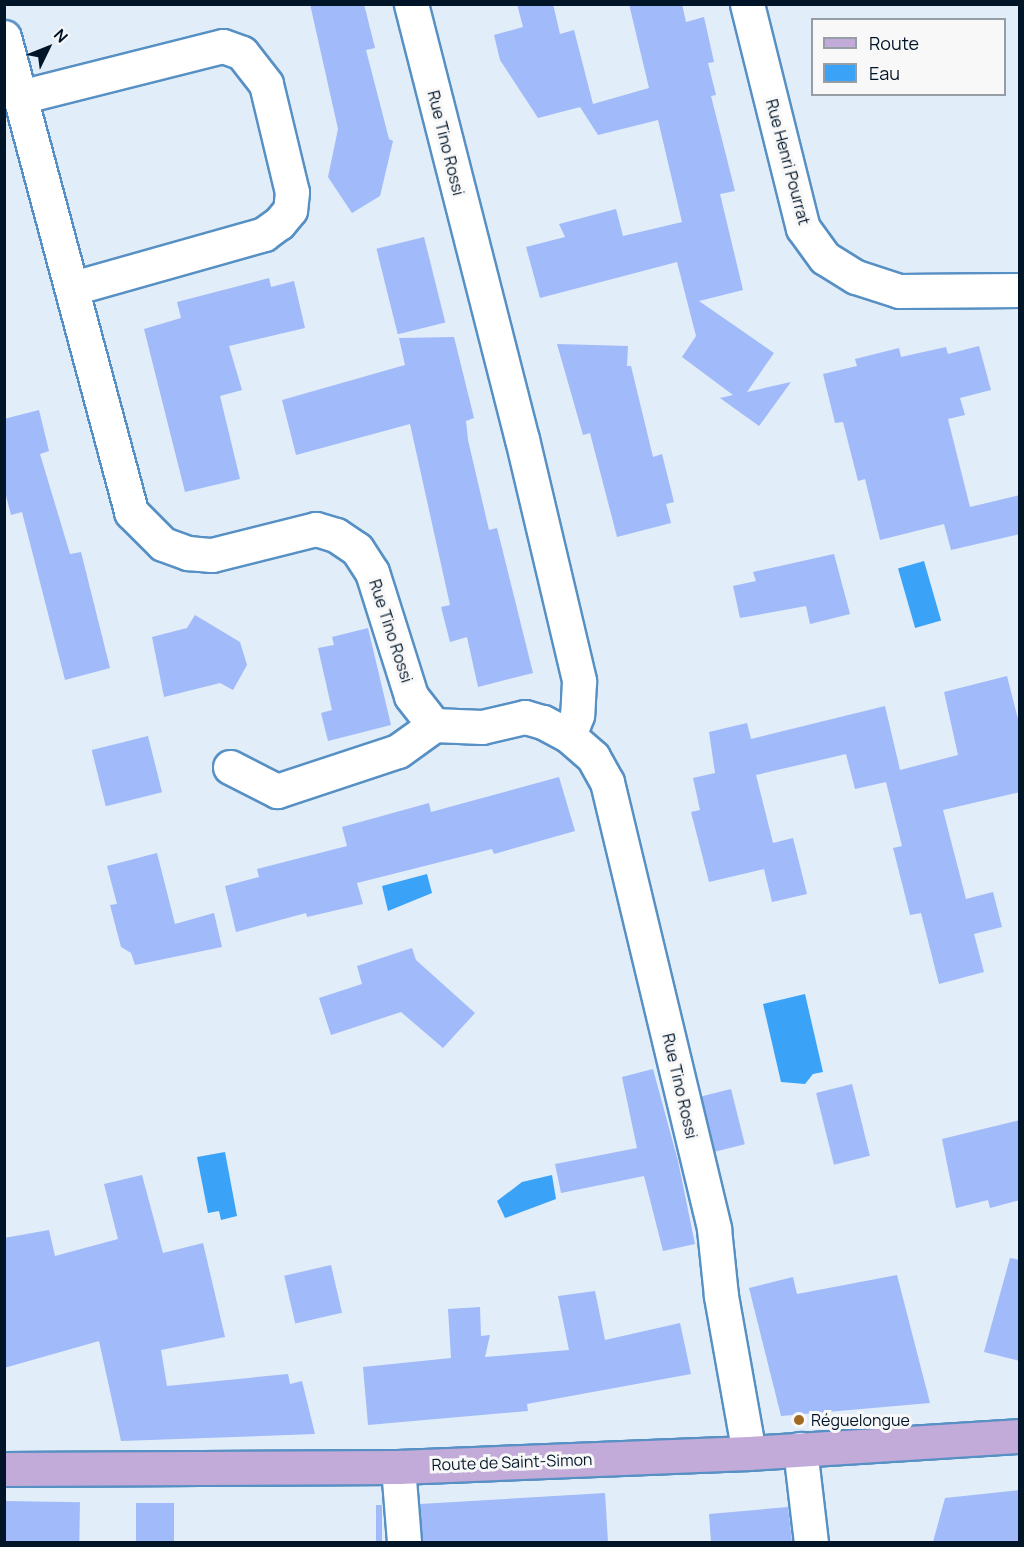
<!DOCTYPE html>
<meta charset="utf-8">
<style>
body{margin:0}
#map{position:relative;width:1024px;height:1547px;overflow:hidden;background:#e1edf8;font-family:Manrope,sans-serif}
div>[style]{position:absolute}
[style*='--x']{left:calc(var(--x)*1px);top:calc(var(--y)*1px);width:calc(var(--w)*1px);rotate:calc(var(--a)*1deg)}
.water>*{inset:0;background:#3aa3f8;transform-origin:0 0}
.building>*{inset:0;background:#a1baf9;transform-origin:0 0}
.roads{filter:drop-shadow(2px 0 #5790c4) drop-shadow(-2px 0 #5790c4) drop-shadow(0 2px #5790c4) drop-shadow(0 -2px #5790c4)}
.minor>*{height:33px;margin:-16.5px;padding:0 16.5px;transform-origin:16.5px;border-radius:16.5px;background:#fff}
.major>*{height:33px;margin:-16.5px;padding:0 16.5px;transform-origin:16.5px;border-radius:16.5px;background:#c2abd8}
.dots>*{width:16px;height:16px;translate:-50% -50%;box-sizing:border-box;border:3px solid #f8f8f8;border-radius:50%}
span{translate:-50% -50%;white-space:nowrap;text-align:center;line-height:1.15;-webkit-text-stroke:6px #f8f8f8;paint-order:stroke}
.street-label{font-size:16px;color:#011529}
.poi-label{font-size:16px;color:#011529}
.left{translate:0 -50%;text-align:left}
.frame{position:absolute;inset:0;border:6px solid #011529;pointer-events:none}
.legend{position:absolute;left:811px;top:18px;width:195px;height:78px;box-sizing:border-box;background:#f8f8f8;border:2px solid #959da5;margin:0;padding:8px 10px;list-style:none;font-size:18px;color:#011529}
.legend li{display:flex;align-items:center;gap:12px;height:30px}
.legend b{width:30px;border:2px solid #959da5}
.north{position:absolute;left:18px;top:18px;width:60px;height:60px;-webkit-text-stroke:4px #f8f8f8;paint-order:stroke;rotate:47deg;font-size:16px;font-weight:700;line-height:24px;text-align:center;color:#011529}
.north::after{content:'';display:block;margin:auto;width:21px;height:27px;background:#011529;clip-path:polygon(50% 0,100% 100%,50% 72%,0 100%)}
</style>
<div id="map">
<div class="water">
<i style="left:924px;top:561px;width:62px;height:27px;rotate:74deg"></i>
<i style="clip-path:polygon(427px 874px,432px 893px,388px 911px,382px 886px)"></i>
<i style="clip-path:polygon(805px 994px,823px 1072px,813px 1074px,805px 1084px,781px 1082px,763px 1004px)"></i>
<i style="clip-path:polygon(225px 1152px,237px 1216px,221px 1220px,219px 1211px,208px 1213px,197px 1157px)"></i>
<i style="clip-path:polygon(552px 1175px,556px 1199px,505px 1218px,497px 1201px,522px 1182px)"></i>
</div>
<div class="building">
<i style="clip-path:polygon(310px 4px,364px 4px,375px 48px,366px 50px,389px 139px,393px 141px,380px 196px,352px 213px,328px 177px,338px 129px)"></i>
<i style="clip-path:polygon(517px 4px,553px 4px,560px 34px,574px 30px,593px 104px,649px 88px,629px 4px,682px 4px,686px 22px,704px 17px,714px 62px,708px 63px,716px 95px,711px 96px,735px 191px,720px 194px,743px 290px,699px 301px,774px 353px,747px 392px,791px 382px,759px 426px,720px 398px,733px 395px,682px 357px,696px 336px,677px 262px,540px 298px,526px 247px,565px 237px,559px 224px,616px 209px,623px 236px,682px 222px,658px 120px,598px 135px,580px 107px,584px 106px,538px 118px,500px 60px,494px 35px,523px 27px)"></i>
<i style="left:424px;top:237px;width:88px;height:49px;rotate:76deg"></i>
<i style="clip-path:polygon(269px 278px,271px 287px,294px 281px,305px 328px,229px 346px,242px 390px,220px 396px,240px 479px,185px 492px,144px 329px,181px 318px,177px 302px)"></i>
<i style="clip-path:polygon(454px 337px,474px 418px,466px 421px,468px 440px,489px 530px,497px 528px,533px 673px,478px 687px,467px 637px,450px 642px,441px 607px,450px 605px,410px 424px,296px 455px,282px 400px,405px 365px,399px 338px)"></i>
<i style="clip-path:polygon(557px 344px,628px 346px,627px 366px,631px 366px,653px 457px,662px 454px,674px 502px,666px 504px,671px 523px,617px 537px,590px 433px,583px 435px)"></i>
<i style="clip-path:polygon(979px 346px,991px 390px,960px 398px,965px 415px,948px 419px,970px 507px,1020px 495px,1020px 534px,951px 550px,944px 524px,880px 540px,865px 479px,858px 481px,843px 422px,835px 423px,823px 374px,857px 366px,855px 359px,899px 348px,901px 357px,946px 347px,948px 354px)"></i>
<i style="clip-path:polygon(39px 410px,49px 451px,40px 454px,70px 554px,81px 552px,110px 668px,65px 680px,22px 512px,11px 515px,4px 488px,4px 419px)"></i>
<i style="clip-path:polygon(834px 554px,850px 614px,810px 624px,806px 606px,740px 618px,733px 586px,756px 581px,753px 572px)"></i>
<i style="clip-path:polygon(195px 615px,240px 642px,247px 665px,233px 690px,220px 683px,164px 697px,152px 637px,187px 628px)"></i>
<i style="clip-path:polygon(368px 628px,391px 725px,328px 741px,321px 713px,332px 710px,318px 648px,334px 645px,332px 637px)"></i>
<i style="clip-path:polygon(1007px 676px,1020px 727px,1020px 792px,943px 810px,966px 899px,993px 892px,1002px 927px,974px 934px,984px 972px,939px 984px,921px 913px,910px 915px,893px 848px,902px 846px,886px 782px,855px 789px,846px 754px,756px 775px,773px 843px,793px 838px,807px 894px,772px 902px,764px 869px,709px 882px,691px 812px,700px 810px,693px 778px,715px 773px,709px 732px,747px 723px,751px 739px,885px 706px,900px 770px,958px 755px,944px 692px)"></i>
<i style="left:148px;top:736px;width:58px;height:58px;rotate:76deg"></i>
<i style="clip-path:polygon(559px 777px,575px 831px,494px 854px,492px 849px,357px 883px,363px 904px,307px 917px,306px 913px,236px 932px,225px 886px,259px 877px,257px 869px,347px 846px,342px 827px,429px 803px,431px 812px)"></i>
<i style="clip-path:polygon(157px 853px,175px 924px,214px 913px,222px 947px,135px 965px,131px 953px,121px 947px,110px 905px,117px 904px,107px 866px)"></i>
<i style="clip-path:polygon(412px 948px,416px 960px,475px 1013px,443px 1048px,401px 1012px,331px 1035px,319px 998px,362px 984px,357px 966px)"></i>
<i style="clip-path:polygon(653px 1069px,678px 1161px,695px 1244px,663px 1251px,644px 1176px,561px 1193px,555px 1164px,637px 1148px,622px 1077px)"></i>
<i style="left:852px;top:1084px;width:74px;height:37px;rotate:76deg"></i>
<i style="left:731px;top:1089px;width:57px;height:31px;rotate:76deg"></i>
<i style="clip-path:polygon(1020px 1120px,1020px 1200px,990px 1208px,988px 1200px,956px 1208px,942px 1139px)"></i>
<i style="clip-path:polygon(142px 1175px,163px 1253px,203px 1243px,225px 1337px,161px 1350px,167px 1386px,288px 1374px,290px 1384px,302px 1381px,315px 1434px,121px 1441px,99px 1341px,4px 1368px,4px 1238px,49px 1230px,55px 1256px,118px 1239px,104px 1184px)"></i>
<i style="clip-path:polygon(1010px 1258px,1020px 1260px,1020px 1361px,984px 1352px)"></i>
<i style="left:331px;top:1265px;width:49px;height:48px;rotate:77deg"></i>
<i style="clip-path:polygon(897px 1275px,930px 1403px,781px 1416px,749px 1288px,793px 1277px,797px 1294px)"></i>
<i style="clip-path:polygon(595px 1291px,605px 1340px,680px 1323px,691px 1374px,527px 1404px,528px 1411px,368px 1425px,363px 1367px,451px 1358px,448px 1309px,480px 1307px,481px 1336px,490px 1335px,485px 1357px,569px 1350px,558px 1296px)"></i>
<i style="clip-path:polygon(1020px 1490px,1020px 1542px,933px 1542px,945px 1498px)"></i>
<i style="clip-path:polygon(605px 1493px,608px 1542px,422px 1542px,420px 1504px)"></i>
<i style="left:5px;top:1501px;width:75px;height:41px;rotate:1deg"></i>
<i style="left:136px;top:1503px;width:38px;height:39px"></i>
<i style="left:376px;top:1505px;width:6px;height:37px"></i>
<i style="clip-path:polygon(788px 1507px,792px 1542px,711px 1542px,709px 1514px)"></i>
</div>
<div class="roads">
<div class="minor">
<i style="--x:411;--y:4;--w:449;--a:75.7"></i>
<i style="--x:522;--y:439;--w:249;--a:76.7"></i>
<i style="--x:579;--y:681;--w:34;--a:93"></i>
<i style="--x:577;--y:715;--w:22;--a:111"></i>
<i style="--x:747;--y:4;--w:231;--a:76"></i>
<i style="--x:803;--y:228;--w:37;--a:54"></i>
<i style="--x:825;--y:258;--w:36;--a:32"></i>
<i style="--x:856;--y:277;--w:45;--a:18"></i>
<i style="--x:899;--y:291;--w:121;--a:-0.5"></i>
<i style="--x:4;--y:37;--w:492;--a:75"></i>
<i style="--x:131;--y:512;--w:45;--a:45"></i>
<i style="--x:163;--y:544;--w:27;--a:20"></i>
<i style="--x:188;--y:553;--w:24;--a:5"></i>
<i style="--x:212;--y:555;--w:107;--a:-14"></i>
<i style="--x:316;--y:529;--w:21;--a:17"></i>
<i style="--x:336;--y:535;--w:25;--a:34"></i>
<i style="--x:357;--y:549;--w:27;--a:57"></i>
<i style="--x:372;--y:572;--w:130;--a:72.5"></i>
<i style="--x:411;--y:696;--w:37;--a:52"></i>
<i style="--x:434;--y:725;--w:48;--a:2.4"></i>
<i style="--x:482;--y:727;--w:44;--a:-13.1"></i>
<i style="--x:525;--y:717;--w:19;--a:16"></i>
<i style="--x:543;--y:722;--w:30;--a:28"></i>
<i style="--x:569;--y:736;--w:32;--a:41"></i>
<i style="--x:593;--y:757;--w:29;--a:61"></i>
<i style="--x:607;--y:782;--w:460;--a:76.5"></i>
<i style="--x:714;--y:1229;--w:67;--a:84"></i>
<i style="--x:721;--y:1296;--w:159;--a:79.9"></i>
<i style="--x:20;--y:97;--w:209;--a:-14.1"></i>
<i style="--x:223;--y:46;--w:20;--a:20"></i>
<i style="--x:242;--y:53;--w:39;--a:52"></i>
<i style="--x:266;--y:84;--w:111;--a:76.5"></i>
<i style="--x:292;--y:192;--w:18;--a:96"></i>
<i style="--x:290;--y:210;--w:17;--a:130"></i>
<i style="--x:279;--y:223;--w:19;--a:144"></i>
<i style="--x:264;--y:234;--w:198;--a:164.2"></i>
<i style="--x:230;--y:767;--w:53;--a:27.1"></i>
<i style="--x:277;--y:791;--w:127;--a:-18.3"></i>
<i style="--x:398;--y:751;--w:44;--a:-35.8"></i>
<i style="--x:800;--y:1449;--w:94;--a:83.3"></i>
<i style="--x:398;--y:1467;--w:75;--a:85.4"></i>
</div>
<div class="major">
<i style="--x:4;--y:1469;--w:394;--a:-0.3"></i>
<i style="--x:398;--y:1467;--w:351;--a:-2.3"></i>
<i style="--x:749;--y:1453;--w:272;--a:-3.6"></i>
</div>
</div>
<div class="dots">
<i style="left:799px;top:1420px;background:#a06924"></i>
</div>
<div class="street-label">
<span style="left:446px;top:143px;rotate:76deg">Rue Tino Rossi</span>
<span style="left:788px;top:162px;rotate:75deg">Rue Henri Pourrat</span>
<span style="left:391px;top:631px;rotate:72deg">Rue Tino Rossi</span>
<span style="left:680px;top:1086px;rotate:77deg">Rue Tino Rossi</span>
<span style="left:512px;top:1462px;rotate:-2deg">Route de Saint-Simon</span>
</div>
<div class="poi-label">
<span class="left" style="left:811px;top:1420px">Réguelongue</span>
</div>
<div class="frame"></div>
<ul class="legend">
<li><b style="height:8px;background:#c2abd8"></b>Route</li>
<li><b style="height:16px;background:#3aa3f8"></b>Eau</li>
</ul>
<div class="north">N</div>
</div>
